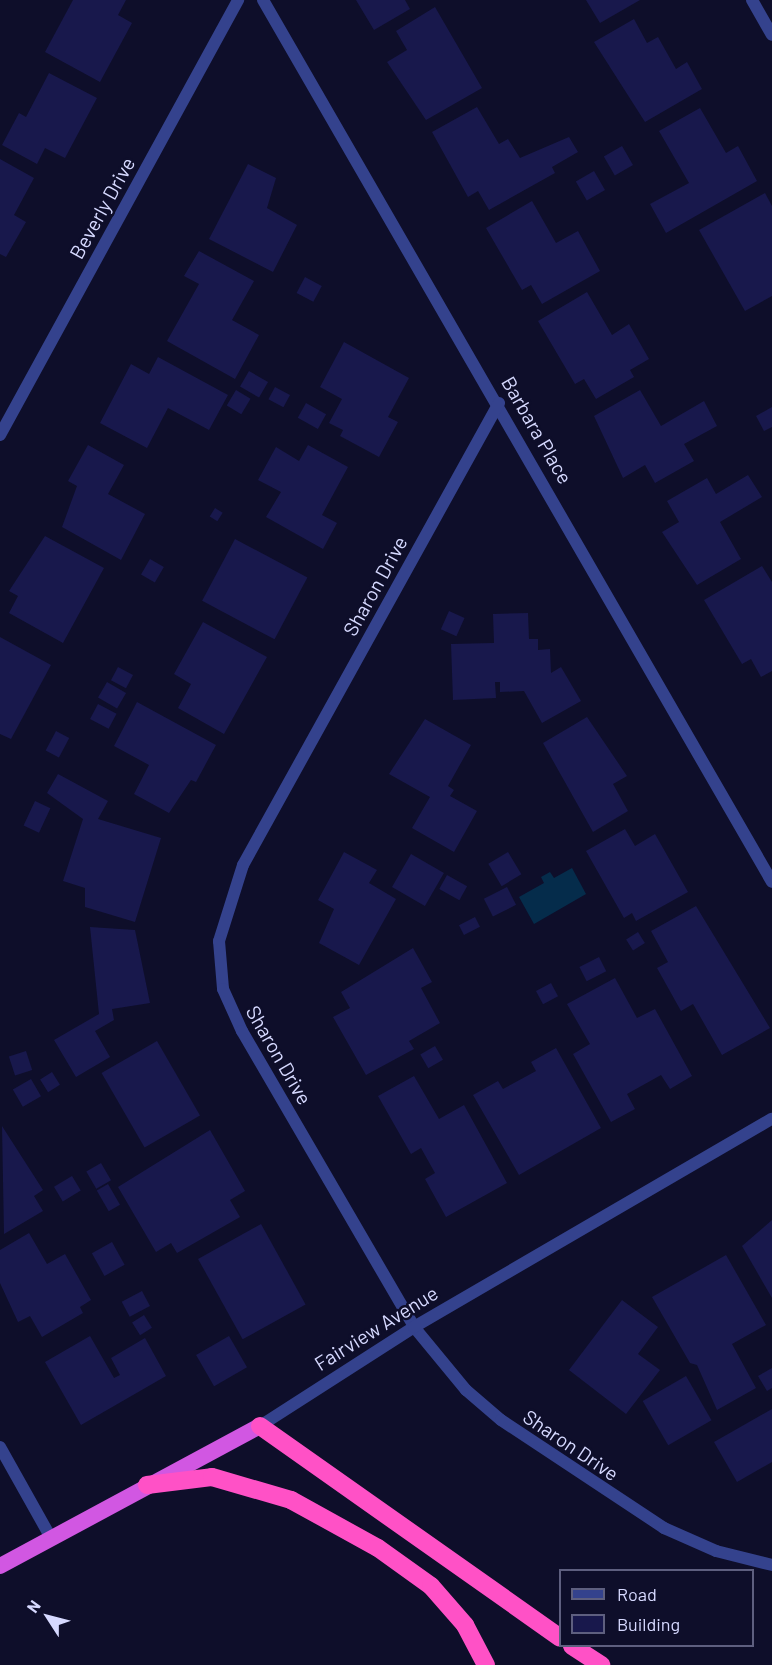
<!DOCTYPE html>
<style>
body{margin:0}
#map{position:relative;width:772px;height:1665px;overflow:hidden;background:#0e0e2a;font-family:Barlow,sans-serif}
div>[style]{position:absolute}
[style*='--x']{left:calc(var(--x)*1px);top:calc(var(--y)*1px);width:calc(var(--w)*1px);rotate:calc(var(--a)*1deg)}
.water>*{inset:0;background:#052c4b}
.building>*{inset:0;background:#18184c;transform-origin:0 0}
.minor>*{height:12px;margin:-6px;padding:0 6px;transform-origin:6px;border-radius:6px;background:#34428d}
.trunk>*{height:16px;margin:-8px;padding:0 8px;transform-origin:8px;border-radius:8px;background:#d157e2}
.motorway>*{height:18px;margin:-9px;padding:0 9px;transform-origin:9px;border-radius:9px;background:#ff51c6}
span{translate:-50% -50%;white-space:nowrap;text-align:center;line-height:1.15;-webkit-text-stroke:5px #0e0e2a;paint-order:stroke}
.street-label{font-size:20px;color:#d6d9ff}
.legend{position:absolute;left:559px;top:1569px;width:195px;height:78px;box-sizing:border-box;background:#0e0e2a;border:2px solid #5e5f7f;margin:0;padding:8px 10px;list-style:none;font-size:18px;color:#d6d9ff}
.legend li{display:flex;align-items:center;gap:12px;height:30px}
.legend b{width:30px;border:2px solid #5e5f7f}
.north{position:absolute;left:18px;top:1587px;width:60px;height:60px;-webkit-text-stroke:4px #0e0e2a;paint-order:stroke;rotate:306deg;font-size:16px;font-weight:700;line-height:24px;text-align:center;color:#d6d9ff}
.north::after{content:'';display:block;margin:auto;width:21px;height:27px;background:#d6d9ff;clip-path:polygon(50% 0,100% 100%,50% 72%,0 100%)}
</style>
<div id="map">
<div class="water">
<i style="clip-path:polygon(572px 868px,586px 894px,534px 924px,519px 897px,544px 883px,541px 877px,550px 872px,554px 878px)"></i>
</div>
<div class="building">
<i style="clip-path:polygon(73px 0,126px 0,118px 15px,132px 23px,100px 82px,45px 52px)"></i>
<i style="clip-path:polygon(356px 0,405px 0,410px 9px,374px 30px)"></i>
<i style="clip-path:polygon(586px 0,640px 0,600px 23px)"></i>
<i style="clip-path:polygon(435px 7px,482px 88px,426px 120px,387px 62px,407px 50px,396px 31px)"></i>
<i style="clip-path:polygon(634px 19px,647px 43px,658px 37px,676px 69px,687px 62px,702px 89px,645px 122px,594px 42px)"></i>
<i style="clip-path:polygon(49px 73px,97px 98px,65px 158px,45px 148px,37px 164px,2px 145px,19px 113px,26px 117px)"></i>
<i style="clip-path:polygon(477px 107px,499px 144px,508px 139px,520px 158px,569px 137px,578px 152px,552px 167px,555px 173px,489px 210px,478px 191px,468px 197px,432px 132px)"></i>
<i style="clip-path:polygon(700px 108px,726px 153px,738px 146px,757px 181px,666px 233px,650px 204px,689px 183px,659px 131px)"></i>
<i style="left:622px;top:146px;width:22px;height:21px;rotate:60deg"></i>
<i style="clip-path:polygon(0 159px,34px 178px,14px 215px,26px 222px,6px 257px,0 254px)"></i>
<i style="clip-path:polygon(248px 164px,276px 178px,267px 208px,297px 225px,273px 272px,209px 239px)"></i>
<i style="left:594px;top:171px;width:22px;height:21px;rotate:60deg"></i>
<i style="clip-path:polygon(765px 193px,772px 206px,772px 296px,745px 311px,699px 230px)"></i>
<i style="clip-path:polygon(532px 201px,556px 243px,578px 231px,600px 271px,542px 304px,531px 285px,522px 290px,486px 228px)"></i>
<i style="clip-path:polygon(199px 251px,254px 281px,232px 320px,259px 335px,235px 379px,167px 341px,199px 284px,184px 276px)"></i>
<i style="left:305px;top:277px;width:19px;height:18px;rotate:28deg"></i>
<i style="clip-path:polygon(587px 292px,612px 335px,629px 324px,649px 359px,630px 370px,634px 377px,596px 399px,584px 379px,575px 384px,538px 321px)"></i>
<i style="clip-path:polygon(344px 342px,409px 378px,388px 417px,398px 422px,379px 457px,340px 436px,343px 430px,329px 423px,342px 399px,320px 387px)"></i>
<i style="clip-path:polygon(158px 357px,228px 395px,209px 430px,168px 408px,147px 448px,100px 423px,131px 364px,149px 374px)"></i>
<i style="left:249px;top:371px;width:22px;height:18px;rotate:30deg"></i>
<i style="left:275px;top:387px;width:17px;height:14px;rotate:28deg"></i>
<i style="left:236px;top:390px;width:17px;height:18px;rotate:31deg"></i>
<i style="clip-path:polygon(640px 390px,661px 426px,704px 401px,717px 426px,684px 444px,694px 461px,655px 483px,645px 465px,623px 478px,594px 416px)"></i>
<i style="left:306px;top:403px;width:23px;height:17px;rotate:29deg"></i>
<i style="clip-path:polygon(772px 407px,772px 427px,764px 431px,756px 416px)"></i>
<i style="clip-path:polygon(88px 445px,124px 465px,108px 494px,145px 514px,121px 560px,62px 527px,77px 486px,68px 481px)"></i>
<i style="clip-path:polygon(308px 445px,348px 467px,322px 515px,337px 523px,323px 549px,266px 517px,281px 492px,258px 480px,276px 447px,299px 461px)"></i>
<i style="clip-path:polygon(748px 475px,762px 497px,720px 522px,741px 559px,697px 585px,662px 532px,679px 522px,667px 501px,707px 478px,716px 494px)"></i>
<i style="left:215px;top:508px;width:9px;height:10px;rotate:32deg"></i>
<i style="clip-path:polygon(45px 536px,104px 568px,63px 643px,9px 613px,18px 596px,9px 591px)"></i>
<i style="left:235px;top:539px;width:82px;height:70px;rotate:28deg"></i>
<i style="left:150px;top:559px;width:16px;height:18px;rotate:30deg"></i>
<i style="clip-path:polygon(762px 566px,772px 582px,772px 671px,761px 677px,751px 659px,742px 664px,704px 600px)"></i>
<i style="left:449px;top:611px;width:17px;height:20px;rotate:24deg"></i>
<i style="clip-path:polygon(528px 613px,529px 639px,538px 639px,538px 650px,550px 649px,551px 673px,561px 667px,581px 701px,542px 723px,524px 691px,500px 692px,500px 682px,495px 682px,496px 698px,453px 700px,451px 644px,494px 643px,493px 614px)"></i>
<i style="clip-path:polygon(203px 622px,267px 657px,224px 734px,178px 708px,191px 684px,174px 674px)"></i>
<i style="clip-path:polygon(0 637px,51px 665px,11px 739px,0 734px)"></i>
<i style="left:118px;top:667px;width:17px;height:15px;rotate:28deg"></i>
<i style="left:107px;top:682px;width:22px;height:18px;rotate:30deg"></i>
<i style="clip-path:polygon(137px 702px,216px 745px,196px 782px,191px 780px,169px 813px,134px 794px,149px 765px,114px 746px)"></i>
<i style="left:98px;top:704px;width:21px;height:17px;rotate:28deg"></i>
<i style="clip-path:polygon(587px 717px,627px 776px,613px 784px,628px 811px,593px 832px,543px 743px)"></i>
<i style="clip-path:polygon(425px 719px,471px 745px,448px 786px,454px 790px,450px 796px,477px 811px,454px 852px,412px 828px,430px 797px,389px 774px)"></i>
<i style="left:56px;top:731px;width:15px;height:22px;rotate:28deg"></i>
<i style="clip-path:polygon(58px 774px,108px 801px,98px 819px,161px 838px,135px 922px,85px 907px,85px 888px,63px 881px,83px 819px,47px 793px)"></i>
<i style="left:35px;top:801px;width:17px;height:27px;rotate:25deg"></i>
<i style="clip-path:polygon(625px 829px,635px 846px,655px 834px,688px 892px,636px 921px,632px 913px,624px 918px,586px 851px)"></i>
<i style="clip-path:polygon(344px 852px,377px 870px,369px 883px,396px 899px,359px 965px,319px 943px,334px 909px,318px 900px)"></i>
<i style="left:508px;top:852px;width:26px;height:23px;rotate:59deg"></i>
<i style="left:411px;top:854px;width:38px;height:38px;rotate:30deg"></i>
<i style="left:447px;top:875px;width:23px;height:16px;rotate:29deg"></i>
<i style="left:507px;top:887px;width:20px;height:26px;rotate:63deg"></i>
<i style="clip-path:polygon(696px 906px,770px 1028px,722px 1055px,693px 1004px,681px 1011px,657px 968px,668px 962px,651px 931px)"></i>
<i style="left:475px;top:917px;width:11px;height:18px;rotate:63deg"></i>
<i style="clip-path:polygon(90px 927px,135px 930px,150px 1003px,112px 1009px,114px 1020px,95px 1031px,110px 1057px,76px 1077px,54px 1040px,99px 1014px)"></i>
<i style="left:638px;top:932px;width:13px;height:14px;rotate:58deg"></i>
<i style="clip-path:polygon(413px 948px,432px 982px,421px 988px,440px 1023px,409px 1041px,414px 1049px,366px 1075px,333px 1017px,350px 1008px,341px 992px)"></i>
<i style="left:599px;top:957px;width:16px;height:22px;rotate:63deg"></i>
<i style="clip-path:polygon(615px 978px,637px 1018px,655px 1009px,692px 1076px,670px 1089px,661px 1075px,627px 1094px,635px 1109px,611px 1122px,573px 1054px,590px 1044px,567px 1004px)"></i>
<i style="left:551px;top:983px;width:15px;height:17px;rotate:62deg"></i>
<i style="left:157px;top:1041px;width:86px;height:64px;rotate:60deg"></i>
<i style="left:435px;top:1046px;width:16px;height:17px;rotate:60deg"></i>
<i style="clip-path:polygon(556px 1048px,601px 1128px,519px 1175px,473px 1095px,498px 1081px,503px 1089px,536px 1071px,531px 1062px)"></i>
<i style="left:26px;top:1051px;width:20px;height:18px;rotate:72deg"></i>
<i style="left:52px;top:1072px;width:15px;height:14px;rotate:58deg"></i>
<i style="clip-path:polygon(414px 1076px,439px 1119px,464px 1105px,507px 1183px,446px 1217px,425px 1179px,435px 1173px,421px 1148px,411px 1154px,378px 1096px)"></i>
<i style="left:31px;top:1079px;width:20px;height:21px;rotate:60deg"></i>
<i style="clip-path:polygon(2px 1126px,43px 1190px,34px 1196px,43px 1211px,4px 1234px)"></i>
<i style="clip-path:polygon(210px 1130px,245px 1191px,230px 1200px,240px 1217px,177px 1253px,171px 1243px,156px 1252px,118px 1187px)"></i>
<i style="left:101px;top:1163px;width:20px;height:17px;rotate:60deg"></i>
<i style="left:72px;top:1176px;width:17px;height:21px;rotate:59deg"></i>
<i style="left:108px;top:1184px;width:24px;height:13px;rotate:60deg"></i>
<i style="clip-path:polygon(772px 1220px,772px 1298px,742px 1246px)"></i>
<i style="left:261px;top:1224px;width:92px;height:72px;rotate:61deg"></i>
<i style="clip-path:polygon(29px 1233px,47px 1264px,65px 1254px,91px 1300px,80px 1307px,83px 1313px,42px 1337px,30px 1316px,18px 1322px,0 1283px,0 1250px)"></i>
<i style="left:112px;top:1242px;width:26px;height:23px;rotate:61deg"></i>
<i style="clip-path:polygon(726px 1255px,766px 1325px,732px 1344px,756px 1388px,717px 1410px,697px 1365px,690px 1363px,652px 1297px)"></i>
<i style="left:142px;top:1291px;width:17px;height:23px;rotate:62deg"></i>
<i style="clip-path:polygon(622px 1300px,658px 1327px,638px 1354px,660px 1370px,626px 1414px,569px 1370px)"></i>
<i style="left:144px;top:1315px;width:15px;height:14px;rotate:58deg"></i>
<i style="clip-path:polygon(90px 1336px,114px 1378px,120px 1375px,111px 1358px,145px 1338px,166px 1376px,81px 1425px,45px 1362px)"></i>
<i style="left:229px;top:1336px;width:36px;height:38px;rotate:60deg"></i>
<i style="clip-path:polygon(772px 1368px,772px 1388px,767px 1391px,758px 1376px)"></i>
<i style="left:686px;top:1376px;width:51px;height:50px;rotate:60deg"></i>
<i style="clip-path:polygon(772px 1409px,772px 1462px,737px 1482px,714px 1442px)"></i>
</div>
<div class="minor">
<i style="--x:263;--y:0;--w:1018;--a:60.01"></i>
<i style="--x:752;--y:0;--w:40;--a:60.3"></i>
<i style="--x:499;--y:403;--w:528;--a:118.99"></i>
<i style="--x:243;--y:865;--w:80;--a:107.5"></i>
<i style="--x:219;--y:941;--w:48;--a:85.2"></i>
<i style="--x:223;--y:989;--w:46;--a:65.7"></i>
<i style="--x:242;--y:1031;--w:342;--a:59.8"></i>
<i style="--x:414;--y:1327;--w:82;--a:50.5"></i>
<i style="--x:466;--y:1390;--w:46;--a:40.6"></i>
<i style="--x:501;--y:1420;--w:196;--a:33.5"></i>
<i style="--x:664;--y:1528;--w:57;--a:23.9"></i>
<i style="--x:716;--y:1551;--w:58;--a:14"></i>
<i style="--x:0;--y:435;--w:496;--a:-61.3"></i>
<i style="--x:260;--y:1426;--w:183;--a:-32.7"></i>
<i style="--x:414;--y:1327;--w:414;--a:-30.2"></i>
<i style="--x:0;--y:1447;--w:104;--a:60.7"></i>
</div>
<div class="trunk">
<i style="--x:0;--y:1566;--w:295;--a:-28.3"></i>
</div>
<div class="motorway">
<i style="--x:260;--y:1426;--w:367;--a:35.2"></i>
<i style="--x:147;--y:1485;--w:65;--a:-7"></i>
<i style="--x:212;--y:1477;--w:82;--a:16.2"></i>
<i style="--x:291;--y:1500;--w:99;--a:28.9"></i>
<i style="--x:378;--y:1548;--w:65;--a:35.6"></i>
<i style="--x:431;--y:1586;--w:52;--a:48.9"></i>
<i style="--x:465;--y:1625;--w:45;--a:62.3"></i>
<i style="--x:572;--y:1646;--w:35;--a:33"></i>
</div>
<div class="street-label">
<span style="left:102px;top:208px;rotate:-61deg">Beverly Drive</span>
<span style="left:537px;top:430px;rotate:60deg">Barbara Place</span>
<span style="left:375px;top:586px;rotate:-61deg">Sharon Drive</span>
<span style="left:279px;top:1055px;rotate:60deg">Sharon Drive</span>
<span style="left:376px;top:1328px;rotate:-32deg">Fairview Avenue</span>
<span style="left:571px;top:1445px;rotate:34deg">Sharon Drive</span>
</div>
<ul class="legend">
<li><b style="height:8px;background:#34428d"></b>Road</li>
<li><b style="height:16px;background:#18184c"></b>Building</li>
</ul>
<div class="north">N</div>
</div>
